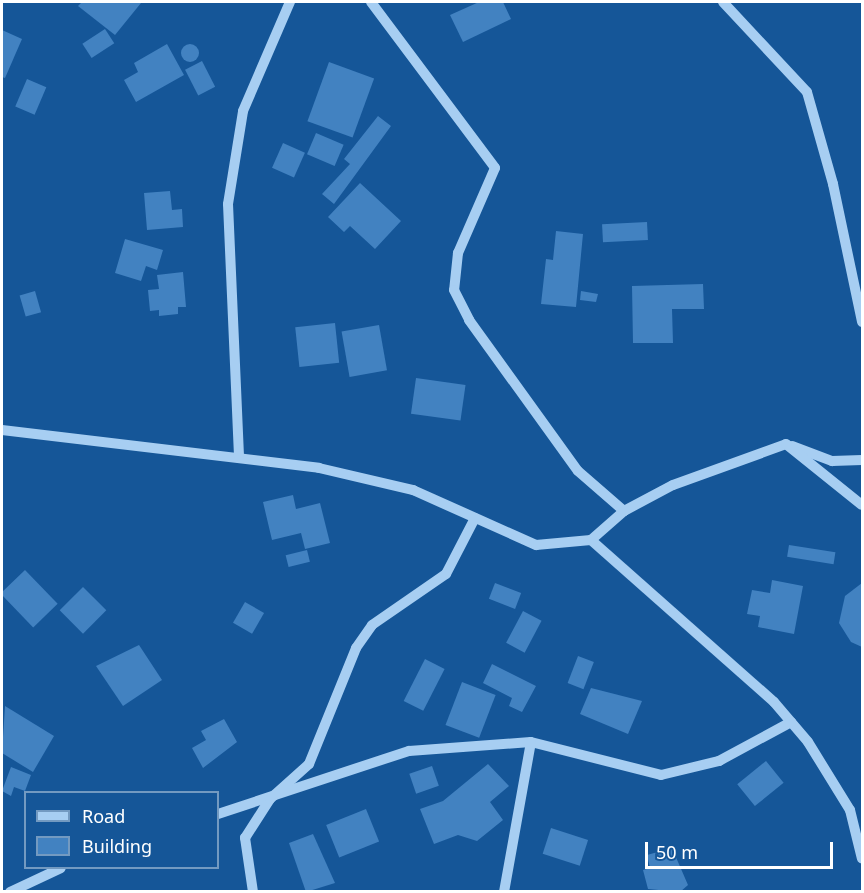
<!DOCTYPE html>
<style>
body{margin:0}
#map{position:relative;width:864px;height:893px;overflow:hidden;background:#155698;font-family:"Noto Sans",sans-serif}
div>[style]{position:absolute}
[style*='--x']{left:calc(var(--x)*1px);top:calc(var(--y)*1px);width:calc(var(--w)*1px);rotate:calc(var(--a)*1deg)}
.building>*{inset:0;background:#4282c1;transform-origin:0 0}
.round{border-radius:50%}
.minor>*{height:10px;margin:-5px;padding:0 5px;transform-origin:5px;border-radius:5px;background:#a7cef2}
span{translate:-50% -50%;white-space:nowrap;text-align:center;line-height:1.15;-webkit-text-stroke:5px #155698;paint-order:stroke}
.frame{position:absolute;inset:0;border:3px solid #fff;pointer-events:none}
.legend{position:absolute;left:24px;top:791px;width:195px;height:78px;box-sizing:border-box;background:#155698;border:2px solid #739ac1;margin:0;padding:8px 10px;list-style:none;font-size:18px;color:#fff}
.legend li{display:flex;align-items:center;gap:12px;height:30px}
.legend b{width:30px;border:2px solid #739ac1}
.scale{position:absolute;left:645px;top:842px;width:188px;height:27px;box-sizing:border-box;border:3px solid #fff;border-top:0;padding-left:8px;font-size:18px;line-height:21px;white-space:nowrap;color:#fff;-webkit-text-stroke:4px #155698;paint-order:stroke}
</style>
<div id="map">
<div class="building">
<i style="clip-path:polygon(82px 2px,140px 2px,141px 3px,115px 35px,78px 6px)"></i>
<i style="clip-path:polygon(479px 2px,503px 2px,511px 19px,463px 42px,450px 15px)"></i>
<i style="left:105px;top:29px;width:17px;height:27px;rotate:57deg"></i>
<i style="clip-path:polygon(2px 30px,22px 39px,5px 78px,2px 77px)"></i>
<i style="clip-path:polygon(167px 44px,184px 75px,136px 102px,124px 80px,138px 72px,134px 63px)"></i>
<i class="round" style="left:181px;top:44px;width:18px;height:18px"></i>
<i style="left:202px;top:61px;width:29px;height:19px;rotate:63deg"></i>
<i style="left:329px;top:62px;width:48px;height:63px;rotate:20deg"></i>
<i style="left:27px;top:79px;width:21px;height:30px;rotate:23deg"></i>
<i style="clip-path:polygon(378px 116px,391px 126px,334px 204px,322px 194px,350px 164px,344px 159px)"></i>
<i style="left:316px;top:133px;width:30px;height:23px;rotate:23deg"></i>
<i style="left:283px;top:143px;width:24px;height:27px;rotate:24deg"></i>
<i style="clip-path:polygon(360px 183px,401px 221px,375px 249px,350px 226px,344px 232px,328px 217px)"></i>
<i style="clip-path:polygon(170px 191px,172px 210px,182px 209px,183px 227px,147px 230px,144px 193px)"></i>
<i style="left:647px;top:222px;width:18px;height:45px;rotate:87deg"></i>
<i style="clip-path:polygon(556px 231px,583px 234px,576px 307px,541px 304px,546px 259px,553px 260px)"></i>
<i style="clip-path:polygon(125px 239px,163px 250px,157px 270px,146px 266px,141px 281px,115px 273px)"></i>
<i style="clip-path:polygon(183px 272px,186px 307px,178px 307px,178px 314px,159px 316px,159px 310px,150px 311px,148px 290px,159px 289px,157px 275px)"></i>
<i style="clip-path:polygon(703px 284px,704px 309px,672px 309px,673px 343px,633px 343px,632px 286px)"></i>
<i style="left:35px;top:291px;width:22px;height:16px;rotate:74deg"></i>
<i style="clip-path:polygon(581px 291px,598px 294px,596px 302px,580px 300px)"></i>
<i style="left:335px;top:323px;width:40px;height:40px;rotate:84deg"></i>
<i style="left:379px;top:325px;width:46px;height:38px;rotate:80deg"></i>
<i style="left:416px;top:378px;width:50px;height:36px;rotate:8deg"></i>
<i style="clip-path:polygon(293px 495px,296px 509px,320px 503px,330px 543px,305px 549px,301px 533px,272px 540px,263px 502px)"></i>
<i style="left:789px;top:545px;width:47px;height:12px;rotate:9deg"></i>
<i style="left:307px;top:550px;width:12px;height:22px;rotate:76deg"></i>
<i style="left:25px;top:570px;width:47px;height:34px;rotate:46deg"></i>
<i style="clip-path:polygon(772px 580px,803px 586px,794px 634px,758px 627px,760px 616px,747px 614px,752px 590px,770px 593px)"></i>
<i style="left:495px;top:583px;width:28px;height:17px;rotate:21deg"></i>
<i style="clip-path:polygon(862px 583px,862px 647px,851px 642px,839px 623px,845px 596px)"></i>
<i style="left:83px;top:587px;width:33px;height:33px;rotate:45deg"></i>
<i style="left:245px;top:602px;width:22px;height:24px;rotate:30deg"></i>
<i style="left:523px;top:611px;width:21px;height:36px;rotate:28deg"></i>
<i style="clip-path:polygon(139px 645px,162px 680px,123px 706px,96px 666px)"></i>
<i style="left:578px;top:656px;width:17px;height:29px;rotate:21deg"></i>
<i style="left:425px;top:659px;width:22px;height:47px;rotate:27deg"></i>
<i style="clip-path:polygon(492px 664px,536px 686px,522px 712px,509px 706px,512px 698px,483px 683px)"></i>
<i style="left:462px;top:682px;width:36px;height:46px;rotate:21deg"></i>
<i style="clip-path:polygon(591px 688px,642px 701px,628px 734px,580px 714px)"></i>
<i style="clip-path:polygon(5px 706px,54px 736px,33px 772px,2px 753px)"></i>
<i style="clip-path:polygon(224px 719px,237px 742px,203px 768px,192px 748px,206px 740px,201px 731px)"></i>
<i style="left:766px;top:761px;width:28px;height:37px;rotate:51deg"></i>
<i style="clip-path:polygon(488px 764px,509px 786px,490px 802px,503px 820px,477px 841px,458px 835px,434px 844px,420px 809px,443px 801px)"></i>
<i style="left:432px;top:766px;width:21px;height:24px;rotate:71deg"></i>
<i style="clip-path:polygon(11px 767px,31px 775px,25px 791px,14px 787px,11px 796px,2px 791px)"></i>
<i style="left:366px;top:809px;width:35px;height:43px;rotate:68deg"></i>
<i style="left:551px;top:828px;width:39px;height:27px;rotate:18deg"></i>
<i style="clip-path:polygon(313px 834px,335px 883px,306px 892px,289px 843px)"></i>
<i style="clip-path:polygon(672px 848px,688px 885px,680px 892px,648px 889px,643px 870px,650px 868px,647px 855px)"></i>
</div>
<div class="minor">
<i style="--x:371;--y:2;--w:207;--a:53.2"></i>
<i style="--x:495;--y:168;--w:93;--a:113.5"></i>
<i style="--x:458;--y:253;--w:37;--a:96"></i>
<i style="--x:454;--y:290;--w:34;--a:63"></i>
<i style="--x:469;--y:320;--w:186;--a:54.2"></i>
<i style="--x:578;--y:471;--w:61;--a:41"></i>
<i style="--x:723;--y:2;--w:123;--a:47"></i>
<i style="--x:807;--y:92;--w:96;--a:74.2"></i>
<i style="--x:833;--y:184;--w:141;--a:78.1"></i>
<i style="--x:2;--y:430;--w:319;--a:6.8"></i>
<i style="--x:319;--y:468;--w:97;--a:13.2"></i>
<i style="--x:413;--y:490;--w:135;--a:24.1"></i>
<i style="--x:536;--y:545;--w:55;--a:-5.2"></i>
<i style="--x:591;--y:540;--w:244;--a:41.5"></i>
<i style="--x:774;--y:702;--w:52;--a:49.6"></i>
<i style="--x:808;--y:742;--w:80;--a:58.3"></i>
<i style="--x:850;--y:810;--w:50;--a:76.2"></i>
<i style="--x:792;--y:446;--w:43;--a:20.6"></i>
<i style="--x:832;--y:461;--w:30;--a:-2"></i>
<i style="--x:239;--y:456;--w:252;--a:-92.5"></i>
<i style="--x:228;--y:204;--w:94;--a:-80.8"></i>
<i style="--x:243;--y:111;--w:119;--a:-66.7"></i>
<i style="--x:591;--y:540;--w:44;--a:-41.3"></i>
<i style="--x:624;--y:511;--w:55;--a:-28"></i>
<i style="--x:673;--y:485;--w:120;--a:-19.9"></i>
<i style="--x:786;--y:444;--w:97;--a:38.8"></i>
<i style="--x:218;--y:814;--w:201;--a:-18.3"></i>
<i style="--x:409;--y:751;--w:122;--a:-4.2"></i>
<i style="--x:531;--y:742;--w:134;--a:14.2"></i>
<i style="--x:661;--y:775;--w:60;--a:-13.6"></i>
<i style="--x:719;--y:761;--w:82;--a:-28.4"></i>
<i style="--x:10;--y:892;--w:56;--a:-25.2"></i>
<i style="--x:253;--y:892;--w:55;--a:-98.4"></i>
<i style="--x:245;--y:838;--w:46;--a:-57.3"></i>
<i style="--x:270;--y:799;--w:52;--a:-41.9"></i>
<i style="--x:309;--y:764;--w:125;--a:-67.9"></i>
<i style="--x:356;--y:648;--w:28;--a:-55"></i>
<i style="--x:372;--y:625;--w:90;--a:-34.6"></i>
<i style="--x:446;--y:574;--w:63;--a:-62.6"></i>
<i style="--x:504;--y:892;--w:152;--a:-79.8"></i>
</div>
<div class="frame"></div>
<ul class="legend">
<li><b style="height:8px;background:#a7cef2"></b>Road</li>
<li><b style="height:16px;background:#4282c1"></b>Building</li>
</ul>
<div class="scale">50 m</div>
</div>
